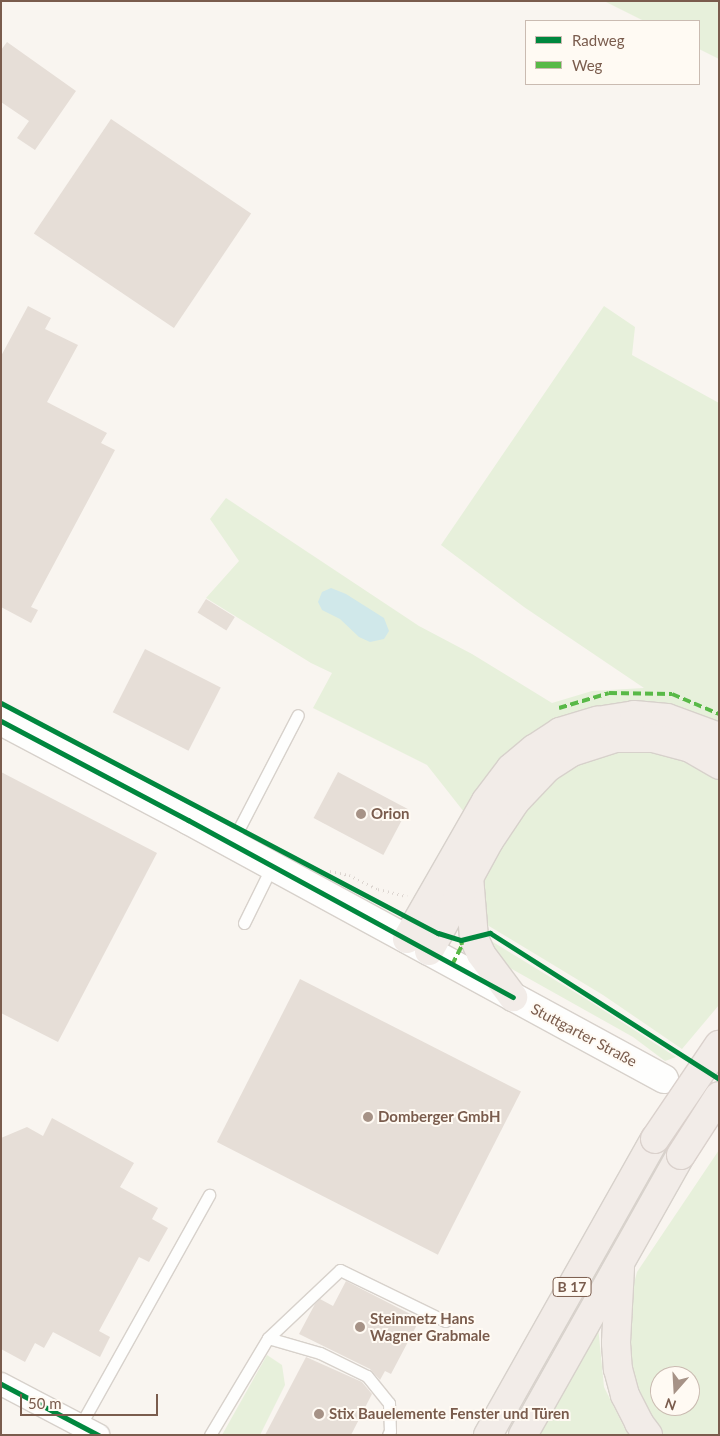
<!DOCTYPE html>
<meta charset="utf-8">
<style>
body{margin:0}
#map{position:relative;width:720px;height:1436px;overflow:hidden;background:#f9f5f0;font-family:Lato,sans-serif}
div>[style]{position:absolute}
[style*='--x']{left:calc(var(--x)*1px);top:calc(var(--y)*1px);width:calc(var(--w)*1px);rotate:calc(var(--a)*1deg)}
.green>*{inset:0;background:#e7f0db}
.water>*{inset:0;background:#d0e8ea}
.building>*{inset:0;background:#e6ded7;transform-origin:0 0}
.path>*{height:3px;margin-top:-1.5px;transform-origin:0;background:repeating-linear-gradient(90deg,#dcd5d0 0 1px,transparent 0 5px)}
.roads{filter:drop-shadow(1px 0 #d7d1cb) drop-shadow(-1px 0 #d7d1cb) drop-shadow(0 1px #d7d1cb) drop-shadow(0 -1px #d7d1cb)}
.service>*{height:11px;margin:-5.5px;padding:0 5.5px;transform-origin:5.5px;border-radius:5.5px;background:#fefefd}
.minor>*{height:22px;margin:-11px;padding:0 11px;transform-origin:11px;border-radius:11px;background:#fefefd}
.secondary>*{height:28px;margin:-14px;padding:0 14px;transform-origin:14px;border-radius:14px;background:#fefefd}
.trunk>*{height:28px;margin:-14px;padding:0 14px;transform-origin:14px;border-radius:14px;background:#f2ece8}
.bridges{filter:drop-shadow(1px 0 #dad1cc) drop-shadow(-1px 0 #dad1cc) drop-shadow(0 1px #dad1cc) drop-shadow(0 -1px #dad1cc)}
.trunk-bridge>*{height:28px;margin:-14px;padding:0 14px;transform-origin:14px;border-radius:14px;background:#f2ece8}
.quiet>*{height:4px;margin-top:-2px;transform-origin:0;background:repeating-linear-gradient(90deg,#58b947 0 8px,transparent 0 12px)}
.cycleway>*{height:5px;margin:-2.5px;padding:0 2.5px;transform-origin:2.5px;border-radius:2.5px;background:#00873e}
.dots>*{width:14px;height:14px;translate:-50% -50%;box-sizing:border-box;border:2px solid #fffaf3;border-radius:50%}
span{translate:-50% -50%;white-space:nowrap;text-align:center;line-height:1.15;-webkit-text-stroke:4px #fffaf3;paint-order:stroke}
.shield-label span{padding:1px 4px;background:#fffaf3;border:1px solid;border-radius:4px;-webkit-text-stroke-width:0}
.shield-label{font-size:14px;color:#7a5c4d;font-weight:700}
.poi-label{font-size:15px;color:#7a5c4d;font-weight:700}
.left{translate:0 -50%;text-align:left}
.street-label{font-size:15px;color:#7a5c4d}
.frame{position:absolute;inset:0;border:2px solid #7a5c4d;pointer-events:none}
.legend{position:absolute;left:525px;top:20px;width:175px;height:65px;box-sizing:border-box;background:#fffaf3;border:1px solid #cabbb1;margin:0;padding:6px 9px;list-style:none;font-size:15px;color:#7a5c4d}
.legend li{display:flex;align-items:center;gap:10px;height:25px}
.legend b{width:25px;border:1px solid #cabbb1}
.north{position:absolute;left:650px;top:1366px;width:50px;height:50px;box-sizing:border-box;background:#fffaf3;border:1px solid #cabbb1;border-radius:50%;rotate:199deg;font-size:14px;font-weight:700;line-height:20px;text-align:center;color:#7a5c4d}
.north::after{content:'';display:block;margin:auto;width:18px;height:22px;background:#a69286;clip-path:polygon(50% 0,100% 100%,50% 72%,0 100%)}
.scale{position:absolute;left:20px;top:1394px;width:138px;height:22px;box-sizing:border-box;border:2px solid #7a5c4d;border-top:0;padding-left:6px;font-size:15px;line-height:18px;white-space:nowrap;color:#7a5c4d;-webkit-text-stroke:4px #fffaf3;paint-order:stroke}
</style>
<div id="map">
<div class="green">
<i style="clip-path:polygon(604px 1px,719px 1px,719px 59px,699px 49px,699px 21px,644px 21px)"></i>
<i style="clip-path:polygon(604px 306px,635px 327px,632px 355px,719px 403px,719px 727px,534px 733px,513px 748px,486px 778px,464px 812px,427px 765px,313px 708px,332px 673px,311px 663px,206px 598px,239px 561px,210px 519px,226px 498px,419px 626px,472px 654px,552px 703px,592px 691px,644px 688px,524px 607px,441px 545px)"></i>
<i style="clip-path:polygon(644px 746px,681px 756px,706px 770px,719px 780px,719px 1005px,682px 1049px,603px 995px,479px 920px,481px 879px,544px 780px,598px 751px)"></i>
<i style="clip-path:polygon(488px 939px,586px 999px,676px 1057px,665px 1061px,633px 1037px,510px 968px,497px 956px)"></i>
<i style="clip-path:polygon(evenodd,719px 1150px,719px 1435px,662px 1435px,643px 1405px,631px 1376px,627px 1310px,637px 1272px,719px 1150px,660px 1376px,690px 1376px,690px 1406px,660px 1406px,660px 1376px)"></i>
<i style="clip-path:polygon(598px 1326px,604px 1387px,625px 1429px,631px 1435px,533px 1435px)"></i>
<i style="clip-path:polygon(267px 1355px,282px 1365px,285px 1385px,260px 1435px,222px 1435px)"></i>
</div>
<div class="water">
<i style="clip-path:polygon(331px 588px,346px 594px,384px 618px,389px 631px,384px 639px,370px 642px,359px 637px,340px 619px,322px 610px,318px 602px,322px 592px)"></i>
</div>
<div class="building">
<i style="clip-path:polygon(7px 42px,76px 91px,35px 150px,17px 138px,29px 121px,1px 102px,1px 50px)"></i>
<i style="left:111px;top:119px;width:169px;height:138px;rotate:34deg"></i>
<i style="clip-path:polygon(28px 306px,51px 318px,45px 329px,78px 345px,47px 402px,107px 433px,101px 443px,115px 450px,31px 607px,38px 610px,31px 623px,1px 607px,1px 356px)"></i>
<i style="left:206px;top:599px;width:34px;height:16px;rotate:32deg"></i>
<i style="left:145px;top:649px;width:85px;height:71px;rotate:27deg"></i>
<i style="clip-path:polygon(1px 772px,157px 853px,58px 1042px,1px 1013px)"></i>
<i style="left:338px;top:772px;width:79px;height:52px;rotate:28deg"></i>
<i style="left:300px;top:979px;width:248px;height:183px;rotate:27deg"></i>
<i style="clip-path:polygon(52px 1118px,134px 1163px,120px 1187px,158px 1208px,152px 1219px,168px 1228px,149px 1262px,139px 1257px,99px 1331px,110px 1337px,100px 1357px,53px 1332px,44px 1348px,35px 1343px,25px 1362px,1px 1349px,1px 1138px,27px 1127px,43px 1136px)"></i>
<i style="clip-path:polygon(346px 1281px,420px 1319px,391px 1374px,385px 1371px,380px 1380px,370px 1369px,299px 1334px,315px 1304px,320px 1299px,333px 1306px)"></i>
<i style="clip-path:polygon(306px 1357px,362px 1382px,372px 1394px,351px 1435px,265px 1435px)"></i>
</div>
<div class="path">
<i style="--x:330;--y:871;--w:19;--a:12"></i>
<i style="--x:349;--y:875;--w:32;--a:26"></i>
<i style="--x:378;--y:889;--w:30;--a:14"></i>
</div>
<div class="roads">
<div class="service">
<i style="--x:231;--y:844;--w:145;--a:-62.6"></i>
<i style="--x:244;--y:923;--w:64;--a:-63.8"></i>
<i style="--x:268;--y:1338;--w:54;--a:16.1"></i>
<i style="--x:320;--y:1353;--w:52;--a:26.1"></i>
<i style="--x:367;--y:1376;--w:35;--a:51"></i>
<i style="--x:389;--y:1403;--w:28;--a:88"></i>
<i style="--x:390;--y:1431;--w:4;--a:117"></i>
<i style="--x:80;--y:1426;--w:265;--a:-60.8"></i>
<i style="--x:210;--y:1435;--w:113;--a:-59.1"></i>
<i style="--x:268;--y:1338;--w:99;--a:-43.4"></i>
<i style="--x:340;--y:1270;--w:117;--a:25.9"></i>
</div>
<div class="minor">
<i style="--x:1;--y:1384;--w:110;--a:27.7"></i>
</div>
<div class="secondary">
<i style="--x:1;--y:721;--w:212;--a:27.9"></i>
<i style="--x:188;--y:820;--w:542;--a:28.55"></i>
</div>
<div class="trunk">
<i style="--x:469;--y:876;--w:62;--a:85.4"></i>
<i style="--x:474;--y:938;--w:17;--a:66"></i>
<i style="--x:481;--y:954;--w:54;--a:53.3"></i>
<i style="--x:407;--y:939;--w:159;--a:-60.2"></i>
<i style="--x:486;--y:801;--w:41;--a:-52.9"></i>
<i style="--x:511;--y:768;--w:30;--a:-40"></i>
<i style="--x:534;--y:749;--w:31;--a:-33"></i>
<i style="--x:560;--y:732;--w:39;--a:-17"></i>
<i style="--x:597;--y:721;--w:37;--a:-9"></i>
<i style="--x:634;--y:715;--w:33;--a:5"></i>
<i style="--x:667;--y:718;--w:55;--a:20.1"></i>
<i style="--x:429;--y:951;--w:125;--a:-61.4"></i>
<i style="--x:489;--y:841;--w:47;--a:-56.3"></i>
<i style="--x:515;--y:802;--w:47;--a:-46.7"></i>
<i style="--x:547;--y:768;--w:30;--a:-33"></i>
<i style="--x:572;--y:752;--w:45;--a:-18"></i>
<i style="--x:615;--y:738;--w:38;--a:0"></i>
<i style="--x:653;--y:738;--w:38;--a:15"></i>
<i style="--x:690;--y:748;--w:34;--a:30"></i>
<i style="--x:620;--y:1268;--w:75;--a:93.1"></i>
<i style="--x:616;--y:1343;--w:26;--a:86"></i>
<i style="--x:618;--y:1369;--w:27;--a:75"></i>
<i style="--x:625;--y:1395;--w:31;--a:63"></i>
<i style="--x:639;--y:1423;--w:15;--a:53"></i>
<i style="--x:488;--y:1435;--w:340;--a:-60.6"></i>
<i style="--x:523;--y:1435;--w:322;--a:-60.6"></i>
</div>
</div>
<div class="bridges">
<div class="trunk-bridge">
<i style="--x:655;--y:1139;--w:114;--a:-55.8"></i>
<i style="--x:681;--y:1155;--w:70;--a:-57.2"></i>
</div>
</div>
<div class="quiet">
<i style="--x:559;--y:708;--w:52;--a:-16.7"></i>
<i style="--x:609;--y:693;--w:63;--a:0.9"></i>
<i style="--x:672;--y:694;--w:51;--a:23.1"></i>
<i style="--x:452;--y:965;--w:22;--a:-63"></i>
<i style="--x:462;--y:945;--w:5;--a:-101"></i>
</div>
<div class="cycleway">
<i style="--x:1;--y:703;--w:494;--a:27.8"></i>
<i style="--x:438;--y:933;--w:24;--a:17"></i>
<i style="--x:461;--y:940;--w:30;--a:-14"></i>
<i style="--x:490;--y:933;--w:272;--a:32.5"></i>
<i style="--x:1;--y:721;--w:212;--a:27.9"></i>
<i style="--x:188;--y:820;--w:370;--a:28.6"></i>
<i style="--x:1;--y:1384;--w:110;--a:27.7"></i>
</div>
<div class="dots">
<i style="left:361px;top:814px;background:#a69286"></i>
<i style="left:368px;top:1117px;background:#a69286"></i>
<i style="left:360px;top:1327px;background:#a69286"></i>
<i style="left:319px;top:1414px;background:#a69286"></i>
</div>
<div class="shield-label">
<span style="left:572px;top:1287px">B 17</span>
</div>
<div class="poi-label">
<span class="left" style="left:371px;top:814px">Orion</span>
<span class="left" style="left:378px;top:1117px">Domberger GmbH</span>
<span class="left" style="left:370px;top:1327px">Steinmetz Hans<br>Wagner Grabmale</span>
<span class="left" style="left:329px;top:1414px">Stix Bauelemente Fenster und Türen</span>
</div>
<div class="street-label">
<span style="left:584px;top:1035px;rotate:28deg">Stuttgarter Straße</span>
</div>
<div class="frame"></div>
<ul class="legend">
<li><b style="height:6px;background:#00873e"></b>Radweg</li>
<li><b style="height:6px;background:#58b947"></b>Weg</li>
</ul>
<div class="north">N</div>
<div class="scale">50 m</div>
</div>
